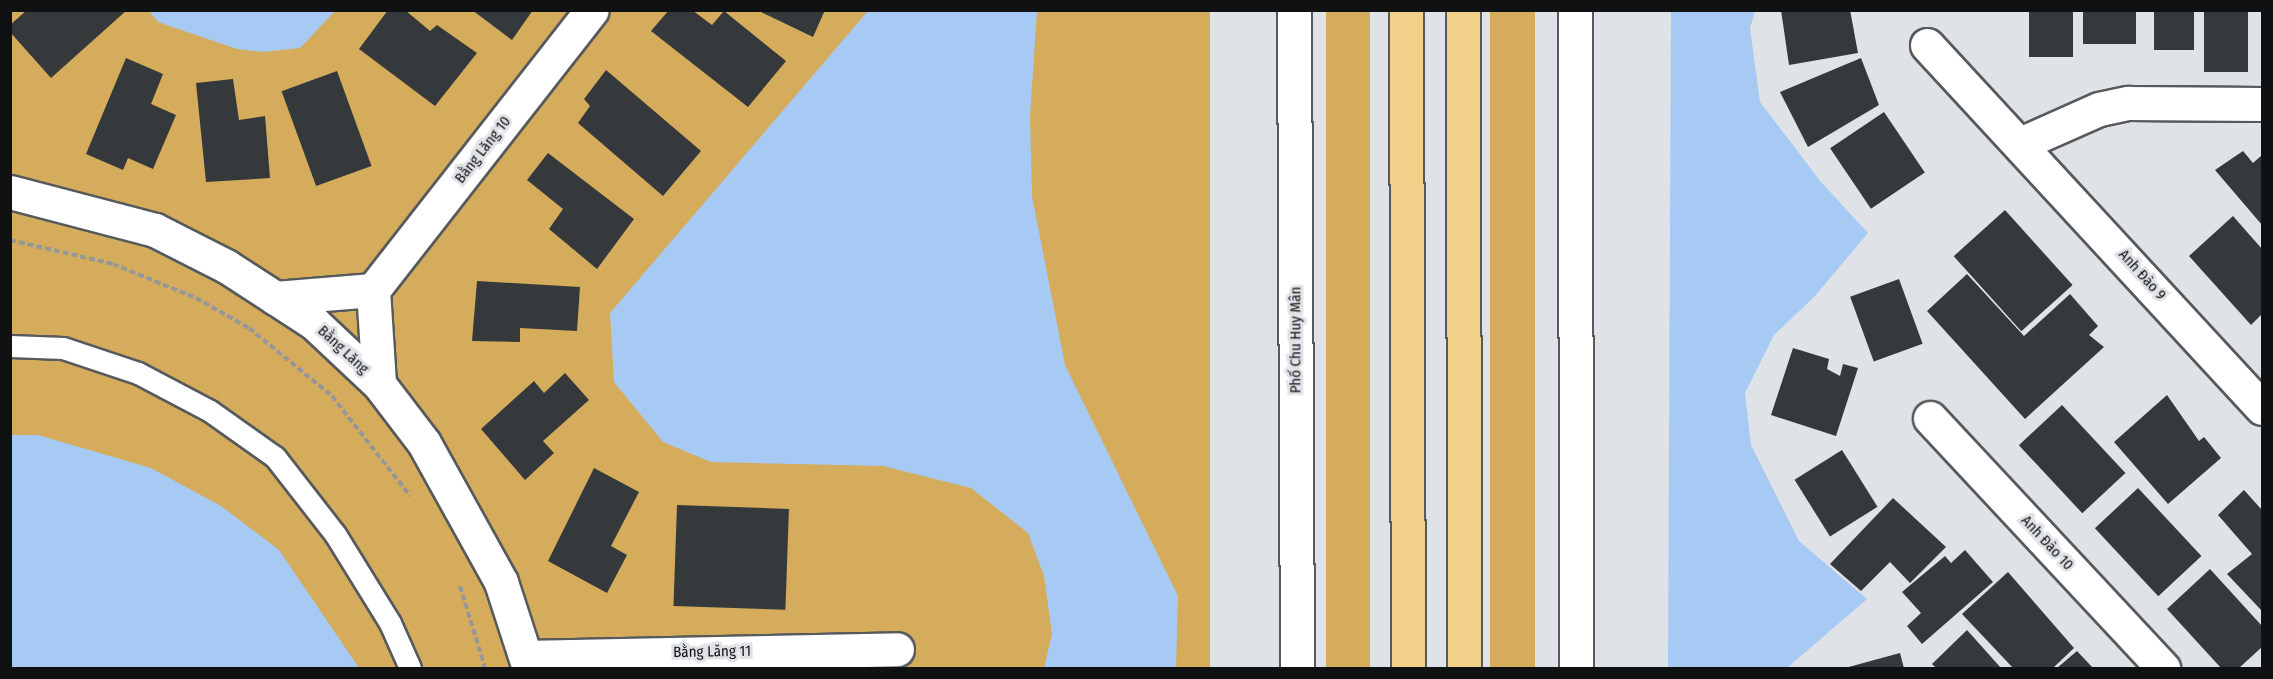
<!DOCTYPE html>
<meta charset="utf-8">
<style>
body{margin:0}
#map{position:relative;width:2273px;height:679px;overflow:hidden;background:#dfe2e6;font-family:"Fira Sans Condensed",sans-serif}
div>[style]{position:absolute}
[style*='--x']{left:calc(var(--x)*1px);top:calc(var(--y)*1px);width:calc(var(--w)*1px);rotate:calc(var(--a)*1deg)}
.green>*{inset:0;background:#d4ac5c;transform-origin:0 0}
.water>*{inset:0;background:#a6caf4}
.building>*{inset:0;background:#36393b;transform-origin:0 0}
.path>*{height:4px;margin-top:-2px;transform-origin:0;background:repeating-linear-gradient(90deg,#95979a 0 6px,transparent 0 9px)}
.roads{filter:drop-shadow(2px 0 #575a5d) drop-shadow(-2px 0 #575a5d) drop-shadow(0 2px #575a5d) drop-shadow(0 -2px #575a5d)}
.lane>*{height:21px;margin:-10.5px;padding:0 10.5px;transform-origin:10.5px;border-radius:10.5px;background:#fff}
.street>*{height:33px;margin:-16.5px;padding:0 16.5px;transform-origin:16.5px;border-radius:16.5px;background:#fff}
.secondary>*{height:33px;margin:-16.5px;padding:0 16.5px;transform-origin:16.5px;border-radius:16.5px;background:#fff}
.primary>*{height:33px;margin:-16.5px;padding:0 16.5px;transform-origin:16.5px;border-radius:16.5px;background:#f1d089}
span{translate:-50% -50%;white-space:nowrap;text-align:center;line-height:1.15;-webkit-text-stroke:6px #dfe2e6;paint-order:stroke}
.street-label{font-size:15px;color:#101113}
.frame{position:absolute;inset:0;border:12px solid #101113;pointer-events:none}
</style>
<div id="map">
<div class="green">
<i style="left:10px;top:11px;width:1200px;height:657px"></i>
<i style="left:1326px;top:11px;width:44px;height:657px"></i>
<i style="left:1490px;top:11px;width:45px;height:657px"></i>
</div>
<div class="water">
<i style="clip-path:polygon(149px 11px,335px 11px,300px 48px,262px 52px,237px 49px,158px 22px)"></i>
<i style="clip-path:polygon(868px 11px,1037px 11px,1030px 116px,1032px 196px,1065px 365px,1178px 596px,1176px 668px,1044px 668px,1052px 634px,1044px 576px,1028px 533px,971px 488px,883px 466px,711px 462px,663px 442px,614px 382px,610px 313px)"></i>
<i style="clip-path:polygon(1671px 11px,1755px 11px,1750px 28px,1760px 102px,1821px 182px,1868px 233px,1814px 297px,1774px 335px,1745px 393px,1751px 445px,1799px 541px,1867px 599px,1787px 668px,1668px 668px)"></i>
<i style="clip-path:polygon(11px 435px,38px 435px,151px 468px,221px 506px,279px 550px,359px 668px,11px 668px)"></i>
</div>
<div class="building">
<i style="clip-path:polygon(27px 10px,127px 10px,51px 78px,10px 32px,10px 25px)"></i>
<i style="clip-path:polygon(388px 10px,405px 10px,430px 31px,437px 25px,477px 53px,435px 106px,359px 49px)"></i>
<i style="clip-path:polygon(472px 10px,533px 10px,512px 40px)"></i>
<i style="clip-path:polygon(669px 10px,692px 10px,712px 25px,724px 11px,786px 61px,748px 107px,651px 31px)"></i>
<i style="clip-path:polygon(757px 10px,825px 10px,813px 37px)"></i>
<i style="clip-path:polygon(1781px 10px,1850px 10px,1858px 53px,1789px 65px)"></i>
<i style="left:2029px;top:10px;width:44px;height:47px"></i>
<i style="left:2083px;top:10px;width:53px;height:34px"></i>
<i style="left:2154px;top:10px;width:40px;height:40px"></i>
<i style="left:2204px;top:10px;width:44px;height:62px"></i>
<i style="clip-path:polygon(126px 58px,163px 74px,151px 104px,176px 115px,153px 169px,128px 158px,123px 170px,86px 154px)"></i>
<i style="clip-path:polygon(1861px 58px,1879px 105px,1808px 147px,1780px 92px)"></i>
<i style="clip-path:polygon(606px 70px,701px 151px,663px 196px,578px 123px,590px 106px,584px 99px)"></i>
<i style="left:337px;top:71px;width:101px;height:59px;rotate:70deg"></i>
<i style="clip-path:polygon(233px 79px,239px 120px,265px 116px,270px 178px,206px 182px,196px 83px)"></i>
<i style="left:1884px;top:112px;width:73px;height:65px;rotate:56deg"></i>
<i style="clip-path:polygon(2243px 151px,2253px 163px,2262px 155px,2262px 225px,2215px 170px)"></i>
<i style="clip-path:polygon(548px 153px,634px 219px,597px 269px,549px 229px,563px 209px,527px 180px)"></i>
<i style="left:2005px;top:210px;width:101px;height:69px;rotate:48deg"></i>
<i style="clip-path:polygon(2233px 216px,2262px 249px,2262px 314px,2251px 325px,2189px 256px)"></i>
<i style="clip-path:polygon(1967px 274px,2024px 336px,2070px 294px,2098px 326px,2089px 335px,2104px 347px,2025px 419px,1927px 311px)"></i>
<i style="left:1899px;top:279px;width:69px;height:52px;rotate:70deg"></i>
<i style="clip-path:polygon(477px 281px,580px 287px,577px 331px,520px 328px,520px 342px,472px 341px)"></i>
<i style="clip-path:polygon(1793px 348px,1829px 359px,1827px 369px,1840px 376px,1843px 364px,1858px 368px,1836px 436px,1771px 415px)"></i>
<i style="clip-path:polygon(565px 373px,589px 400px,543px 441px,554px 453px,525px 480px,481px 429px,534px 381px,544px 393px)"></i>
<i style="clip-path:polygon(2167px 395px,2199px 441px,2204px 437px,2221px 458px,2168px 504px,2114px 442px)"></i>
<i style="left:2062px;top:405px;width:93px;height:59px;rotate:47deg"></i>
<i style="left:1842px;top:450px;width:67px;height:56px;rotate:58deg"></i>
<i style="clip-path:polygon(594px 468px,639px 492px,611px 546px,627px 555px,607px 593px,548px 561px)"></i>
<i style="left:2138px;top:488px;width:93px;height:59px;rotate:47deg"></i>
<i style="clip-path:polygon(2244px 490px,2262px 510px,2262px 611px,2227px 574px,2252px 554px,2218px 515px)"></i>
<i style="clip-path:polygon(1893px 498px,1946px 547px,1910px 583px,1890px 562px,1861px 591px,1830px 564px)"></i>
<i style="left:677px;top:505px;width:112px;height:101px;rotate:2deg"></i>
<i style="clip-path:polygon(1965px 550px,1993px 582px,1922px 644px,1907px 626px,1921px 613px,1902px 592px,1945px 556px,1951px 563px)"></i>
<i style="clip-path:polygon(2210px 569px,2262px 626px,2262px 647px,2239px 668px,2221px 668px,2167px 609px)"></i>
<i style="clip-path:polygon(2008px 572px,2074px 648px,2053px 668px,2013px 668px,1962px 614px)"></i>
<i style="clip-path:polygon(1967px 630px,2001px 668px,1936px 668px,1932px 664px)"></i>
<i style="clip-path:polygon(2077px 651px,2093px 668px,2057px 668px)"></i>
<i style="clip-path:polygon(1900px 653px,1904px 668px,1845px 668px)"></i>
</div>
<div class="path">
<i style="--x:10;--y:240;--w:106;--a:13.1"></i>
<i style="--x:113;--y:264;--w:90;--a:22.3"></i>
<i style="--x:196;--y:298;--w:61;--a:29.5"></i>
<i style="--x:249;--y:328;--w:107;--a:39.3"></i>
<i style="--x:332;--y:396;--w:127;--a:52"></i>
<i style="--x:460;--y:586;--w:86;--a:73"></i>
</div>
<div class="roads">
<div class="lane">
<i style="--x:10;--y:346;--w:53;--a:2.2"></i>
<i style="--x:63;--y:348;--w:79;--a:18.4"></i>
<i style="--x:138;--y:373;--w:81;--a:27.8"></i>
<i style="--x:210;--y:411;--w:80;--a:35.3"></i>
<i style="--x:275;--y:457;--w:98;--a:52.1"></i>
<i style="--x:335;--y:534;--w:105;--a:58.3"></i>
<i style="--x:390;--y:623;--w:49;--a:66"></i>
</div>
<div class="street">
<i style="--x:1927;--y:45;--w:494;--a:47.3"></i>
<i style="--x:2020;--y:144;--w:86;--a:-23.9"></i>
<i style="--x:2099;--y:109;--w:30;--a:-12"></i>
<i style="--x:2128;--y:103;--w:134;--a:0.4"></i>
<i style="--x:10;--y:192;--w:150;--a:14.7"></i>
<i style="--x:155;--y:230;--w:80;--a:26.9"></i>
<i style="--x:226;--y:266;--w:105;--a:32.9"></i>
<i style="--x:314;--y:323;--w:89;--a:43.2"></i>
<i style="--x:379;--y:384;--w:74;--a:52.7"></i>
<i style="--x:424;--y:443;--w:159;--a:61"></i>
<i style="--x:501;--y:582;--w:90;--a:72"></i>
<i style="--x:373;--y:290;--w:355;--a:-52"></i>
<i style="--x:373;--y:290;--w:94;--a:86.3"></i>
<i style="--x:275;--y:298;--w:98;--a:-4.7"></i>
<i style="--x:1930;--y:418;--w:342;--a:47"></i>
<i style="--x:528;--y:657;--w:369;--a:-1.2"></i>
</div>
<div class="secondary">
<i style="--x:1294;--y:10;--w:658;--a:89.74"></i>
<i style="--x:1575;--y:10;--w:658;--a:89.91"></i>
</div>
<div class="primary">
<i style="--x:1406;--y:10;--w:658;--a:89.83"></i>
<i style="--x:1463;--y:10;--w:658;--a:89.91"></i>
</div>
</div>
<div class="street-label">
<span style="left:483px;top:150px;rotate:-52deg">Bằng Lăng 10</span>
<span style="left:2142px;top:275px;rotate:48deg">Anh Đào 9</span>
<span style="left:1296px;top:340px;rotate:-90deg">Phố Chu Huy Mân</span>
<span style="left:343px;top:350px;rotate:43deg">Bằng Lăng</span>
<span style="left:2047px;top:543px;rotate:47deg">Anh Đào 10</span>
<span style="left:712px;top:652px;rotate:-1deg">Bằng Lăng 11</span>
</div>
<div class="frame"></div>
</div>
